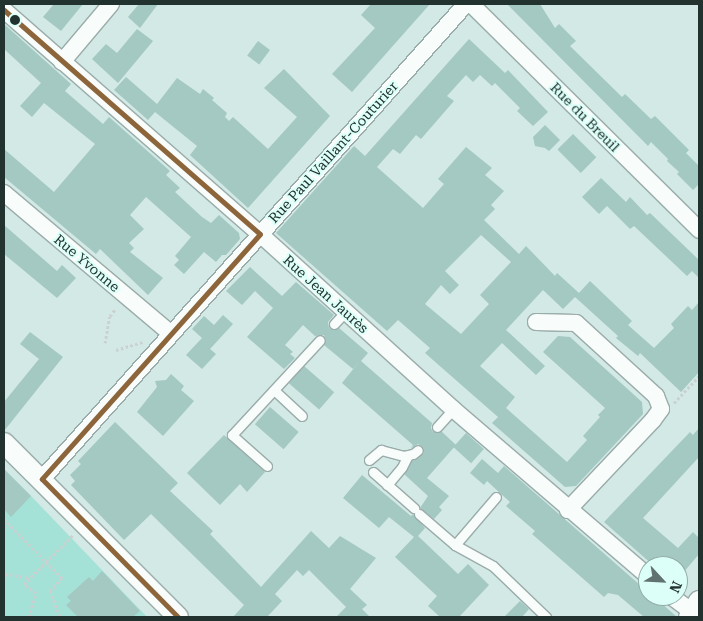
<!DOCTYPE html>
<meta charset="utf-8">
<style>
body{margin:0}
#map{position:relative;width:703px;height:621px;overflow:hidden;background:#d2e9e5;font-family:"Roboto Serif",serif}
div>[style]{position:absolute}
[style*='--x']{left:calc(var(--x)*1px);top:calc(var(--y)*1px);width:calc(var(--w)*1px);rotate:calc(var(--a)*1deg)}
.green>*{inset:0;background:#a4e1d7}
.building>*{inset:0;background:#a4c8c2;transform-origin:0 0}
.path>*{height:3px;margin-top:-1.5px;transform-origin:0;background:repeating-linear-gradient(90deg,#cbd1d1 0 2.5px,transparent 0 5px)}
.roads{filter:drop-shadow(1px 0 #9aaca9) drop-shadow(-1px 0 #9aaca9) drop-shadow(0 1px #9aaca9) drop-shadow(0 -1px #9aaca9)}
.service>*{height:9px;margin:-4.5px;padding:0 4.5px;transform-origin:4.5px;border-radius:4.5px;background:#f8fcfb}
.minor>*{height:16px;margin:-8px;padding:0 8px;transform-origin:8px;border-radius:8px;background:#f8fcfb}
.tertiary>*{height:20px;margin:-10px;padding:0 10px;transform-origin:10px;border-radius:10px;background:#f8fcfb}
.bus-1>*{height:5px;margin:-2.5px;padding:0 2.5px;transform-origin:2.5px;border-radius:2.5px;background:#8d653a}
.dots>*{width:14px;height:14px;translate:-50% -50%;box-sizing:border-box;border:2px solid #dcfff8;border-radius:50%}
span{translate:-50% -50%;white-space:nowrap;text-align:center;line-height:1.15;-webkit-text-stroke:4px #dcfff8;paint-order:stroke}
.street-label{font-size:14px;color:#22322f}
.frame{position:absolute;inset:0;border:5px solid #22322f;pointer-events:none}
.north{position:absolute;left:638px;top:556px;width:50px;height:50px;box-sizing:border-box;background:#dcfff8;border:1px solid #92ada8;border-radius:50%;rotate:115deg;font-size:14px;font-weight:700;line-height:20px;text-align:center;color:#22322f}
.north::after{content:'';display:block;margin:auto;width:18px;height:22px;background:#60726f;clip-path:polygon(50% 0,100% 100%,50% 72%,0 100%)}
</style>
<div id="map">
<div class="green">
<i style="clip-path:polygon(4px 469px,31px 496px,147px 617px,4px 617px)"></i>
</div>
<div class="building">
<i style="clip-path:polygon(54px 4px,83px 4px,61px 31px,43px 17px)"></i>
<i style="clip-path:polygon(139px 4px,158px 4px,140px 28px,128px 17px)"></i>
<i style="clip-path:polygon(371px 4px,430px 4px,352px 92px,332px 74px,375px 28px,361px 15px)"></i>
<i style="clip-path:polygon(507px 4px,540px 4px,555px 28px,559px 24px,576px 41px,570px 46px,622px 97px,625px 94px,651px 119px,655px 116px,689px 150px,686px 153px,699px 166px,699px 184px,693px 190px,677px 174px,679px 172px,667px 161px,668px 159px,651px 142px,648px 146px)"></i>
<i style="clip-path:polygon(4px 24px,71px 84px,65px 91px,103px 124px,109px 117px,170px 171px,166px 175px,180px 188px,175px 192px,202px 217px,211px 223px,219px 215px,239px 233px,240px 239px,226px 255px,222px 255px,216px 262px,204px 252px,184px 274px,174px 265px,179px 260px,175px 256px,191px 237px,146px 197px,130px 215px,144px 229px,129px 243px,134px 248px,130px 252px,163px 278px,148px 295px,100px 249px,96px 254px,4px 177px,4px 149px,54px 192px,95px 144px,44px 103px,32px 117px,20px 106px,41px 83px,4px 49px)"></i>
<i style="clip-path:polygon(137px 29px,153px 41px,118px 83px,92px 59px,106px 44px,117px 53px)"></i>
<i style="clip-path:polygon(evenodd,469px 39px,505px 73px,508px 70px,548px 112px,533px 126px,517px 111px,520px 108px,495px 83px,492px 86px,480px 75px,473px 82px,466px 75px,447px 96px,454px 101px,421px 139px,416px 135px,400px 154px,393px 149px,377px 167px,423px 208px,444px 184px,438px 179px,466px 147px,492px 168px,485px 175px,504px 191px,491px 205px,495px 209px,484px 220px,519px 254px,526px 246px,555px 276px,557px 273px,579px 293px,590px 281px,632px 321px,628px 325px,654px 348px,674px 328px,671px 324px,688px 306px,692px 310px,699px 302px,699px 372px,681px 392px,640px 353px,638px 356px,616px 338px,618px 336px,575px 297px,576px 296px,563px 309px,543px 290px,506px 330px,545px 366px,536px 375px,502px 343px,480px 366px,515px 397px,506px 408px,567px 462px,587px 440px,583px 436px,600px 417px,598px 415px,605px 408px,543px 352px,558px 336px,570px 337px,642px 402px,643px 414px,576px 486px,565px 487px,492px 423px,498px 417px,425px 353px,430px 348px,398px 320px,387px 331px,276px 233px,354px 146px,365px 156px,469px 39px,481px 235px,511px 262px,480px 295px,489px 304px,461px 334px,425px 304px,441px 285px,450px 294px,459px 285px,445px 271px,481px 235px)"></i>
<i style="left:258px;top:41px;width:15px;height:18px;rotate:37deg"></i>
<i style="clip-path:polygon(284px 69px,330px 116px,248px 208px,190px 155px,197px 146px,155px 112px,148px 120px,114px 90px,126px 77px,157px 104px,177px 78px,200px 94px,203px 89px,214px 98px,212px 100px,227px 113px,225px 117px,229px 121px,233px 117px,268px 149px,297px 117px,264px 88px)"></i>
<i style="clip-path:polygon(545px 125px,560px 140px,549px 151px,545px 148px,535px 146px,533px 137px)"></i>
<i style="left:573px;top:134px;width:33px;height:22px;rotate:45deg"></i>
<i style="clip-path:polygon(601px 178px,626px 202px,630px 197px,647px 215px,650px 213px,699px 260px,699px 278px,692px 271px,687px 276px,634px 226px,630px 229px,607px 206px,599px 214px,582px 197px)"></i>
<i style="clip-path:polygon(4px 225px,57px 271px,62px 265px,76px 278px,57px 298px,4px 254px)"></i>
<i style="clip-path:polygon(250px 267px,282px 296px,296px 282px,334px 315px,328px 322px,329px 328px,333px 330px,339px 328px,368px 353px,361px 361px,432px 423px,431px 428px,433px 432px,441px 431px,456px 445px,427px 478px,449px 496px,439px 507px,442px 510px,434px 519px,420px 508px,428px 496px,404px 474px,412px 461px,424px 453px,423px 447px,418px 444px,411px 448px,413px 445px,342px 383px,359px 362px,353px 369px,324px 345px,326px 341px,324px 335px,315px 336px,303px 325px,285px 345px,293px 352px,290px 354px,295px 358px,284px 369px,247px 337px,273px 308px,255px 291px,242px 305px,226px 291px)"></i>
<i style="clip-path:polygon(223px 315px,233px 324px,210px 349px,216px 354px,202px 369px,186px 355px,202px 338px,192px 329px,204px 316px,214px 325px)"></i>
<i style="clip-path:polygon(30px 332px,63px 357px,4px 431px,4px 402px,39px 359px,20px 344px)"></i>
<i style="left:304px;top:366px;width:40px;height:23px;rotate:41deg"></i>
<i style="clip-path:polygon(171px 374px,184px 386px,181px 390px,194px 401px,163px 436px,137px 412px,157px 387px,155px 381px,166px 380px)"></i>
<i style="left:270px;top:407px;width:38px;height:23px;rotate:41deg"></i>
<i style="clip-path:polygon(115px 422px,178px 483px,170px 491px,213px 531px,210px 534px,261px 587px,311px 531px,329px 548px,340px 536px,376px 558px,350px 589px,367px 605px,362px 609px,370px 617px,336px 617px,346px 607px,309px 570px,303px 576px,297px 570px,275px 594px,282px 601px,267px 617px,233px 617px,244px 605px,151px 514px,124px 540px,71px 485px,75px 481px,70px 475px,81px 464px,78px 461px)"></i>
<i style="clip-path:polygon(699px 428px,699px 457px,643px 518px,678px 548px,693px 532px,699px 538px,699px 554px,678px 579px,678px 566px,654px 566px,604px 522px,690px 432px,693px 435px)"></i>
<i style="left:466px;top:433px;width:24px;height:19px;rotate:42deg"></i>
<i style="clip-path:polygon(224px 435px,265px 472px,247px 492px,240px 484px,220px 505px,187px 473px)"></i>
<i style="clip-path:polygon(482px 459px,498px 473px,504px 466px,648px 592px,648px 596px,653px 596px,677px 617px,644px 617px,618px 595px,608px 593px,604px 597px,532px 534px,535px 531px,506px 506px,510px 502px,500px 493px,487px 481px,484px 485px,470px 473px)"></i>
<i style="clip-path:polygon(4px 469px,31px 496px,11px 517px,4px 509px)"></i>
<i style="clip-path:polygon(362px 475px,411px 516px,413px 514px,425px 528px,418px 536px,458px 574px,468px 564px,489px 585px,459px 617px,440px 617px,428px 606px,437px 596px,395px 557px,414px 537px,389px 517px,379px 528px,343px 498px)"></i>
<i style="clip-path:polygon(102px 571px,140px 611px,133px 617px,78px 617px,66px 605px,71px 601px,67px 597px,89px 577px,93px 581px)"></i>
<i style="clip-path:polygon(520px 601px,529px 609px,522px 617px,504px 617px)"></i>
</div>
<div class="path">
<i style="--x:105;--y:343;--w:27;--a:-80"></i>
<i style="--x:110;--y:316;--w:10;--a:-53"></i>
<i style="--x:116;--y:350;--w:28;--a:-17"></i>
<i style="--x:674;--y:403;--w:37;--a:-47"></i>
<i style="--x:4;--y:519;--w:60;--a:45.7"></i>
<i style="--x:46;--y:562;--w:40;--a:-45"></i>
<i style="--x:4;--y:528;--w:6;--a:-51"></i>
<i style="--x:5;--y:574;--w:24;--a:9"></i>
<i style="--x:29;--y:617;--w:25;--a:-74"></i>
<i style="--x:36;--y:593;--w:15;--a:-143"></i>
<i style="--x:24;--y:584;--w:31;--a:-45"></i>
<i style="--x:46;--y:562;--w:23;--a:45"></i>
<i style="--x:62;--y:578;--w:18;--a:133"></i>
<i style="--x:50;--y:591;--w:28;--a:69"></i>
</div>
<div class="roads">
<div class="service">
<i style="--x:334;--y:324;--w:18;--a:-47"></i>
<i style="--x:274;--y:390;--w:38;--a:43"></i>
<i style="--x:437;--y:427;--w:24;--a:-48"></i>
<i style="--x:369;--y:460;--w:16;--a:-40"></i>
<i style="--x:381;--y:450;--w:24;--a:15"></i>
<i style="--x:404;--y:456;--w:9;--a:-13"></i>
<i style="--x:413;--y:454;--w:6;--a:-39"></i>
<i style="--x:267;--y:466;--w:47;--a:-138.5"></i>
<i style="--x:232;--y:435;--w:129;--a:-47.2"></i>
<i style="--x:373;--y:472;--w:55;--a:41.3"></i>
<i style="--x:387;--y:485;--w:23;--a:-50"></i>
<i style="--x:402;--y:467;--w:13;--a:-63"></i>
<i style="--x:419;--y:514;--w:48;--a:40.7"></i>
<i style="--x:455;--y:545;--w:43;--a:28.9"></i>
<i style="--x:493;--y:566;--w:74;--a:43.9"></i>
<i style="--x:455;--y:545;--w:63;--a:-49.5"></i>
</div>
<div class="minor">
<i style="--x:471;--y:4;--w:321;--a:44.7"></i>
<i style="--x:4;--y:10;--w:340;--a:41.2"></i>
<i style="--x:260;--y:234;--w:261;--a:42.2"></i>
<i style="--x:453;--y:409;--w:257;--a:40.6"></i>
<i style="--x:62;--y:62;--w:76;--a:-49.8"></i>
<i style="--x:4;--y:193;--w:217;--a:40.1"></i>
<i style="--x:536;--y:322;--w:40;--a:1.4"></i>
<i style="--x:576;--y:323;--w:108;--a:42.4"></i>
<i style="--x:656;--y:396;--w:14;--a:69"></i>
<i style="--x:661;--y:409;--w:14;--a:126"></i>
<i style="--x:653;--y:420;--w:124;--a:133.4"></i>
<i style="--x:42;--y:479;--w:637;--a:-48.25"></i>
<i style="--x:671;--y:596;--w:26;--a:37"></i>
</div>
<div class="tertiary">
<i style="--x:4;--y:443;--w:246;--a:45"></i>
<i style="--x:689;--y:617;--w:19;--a:-58"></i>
</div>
</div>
<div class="bus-1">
<i style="--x:4;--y:10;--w:340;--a:41.2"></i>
<i style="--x:260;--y:234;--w:328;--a:131.7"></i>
<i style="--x:42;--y:479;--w:194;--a:45.4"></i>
</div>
<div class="dots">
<i style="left:15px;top:20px;background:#22322f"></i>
</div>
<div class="street-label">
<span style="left:585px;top:117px;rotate:45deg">Rue du Breuil</span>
<span style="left:333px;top:152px;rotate:-48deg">Rue Paul Vaillant-Couturier</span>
<span style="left:87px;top:263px;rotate:40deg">Rue Yvonne</span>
<span style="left:326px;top:294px;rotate:42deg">Rue Jean Jaurès</span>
</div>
<div class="frame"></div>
<div class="north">N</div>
</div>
